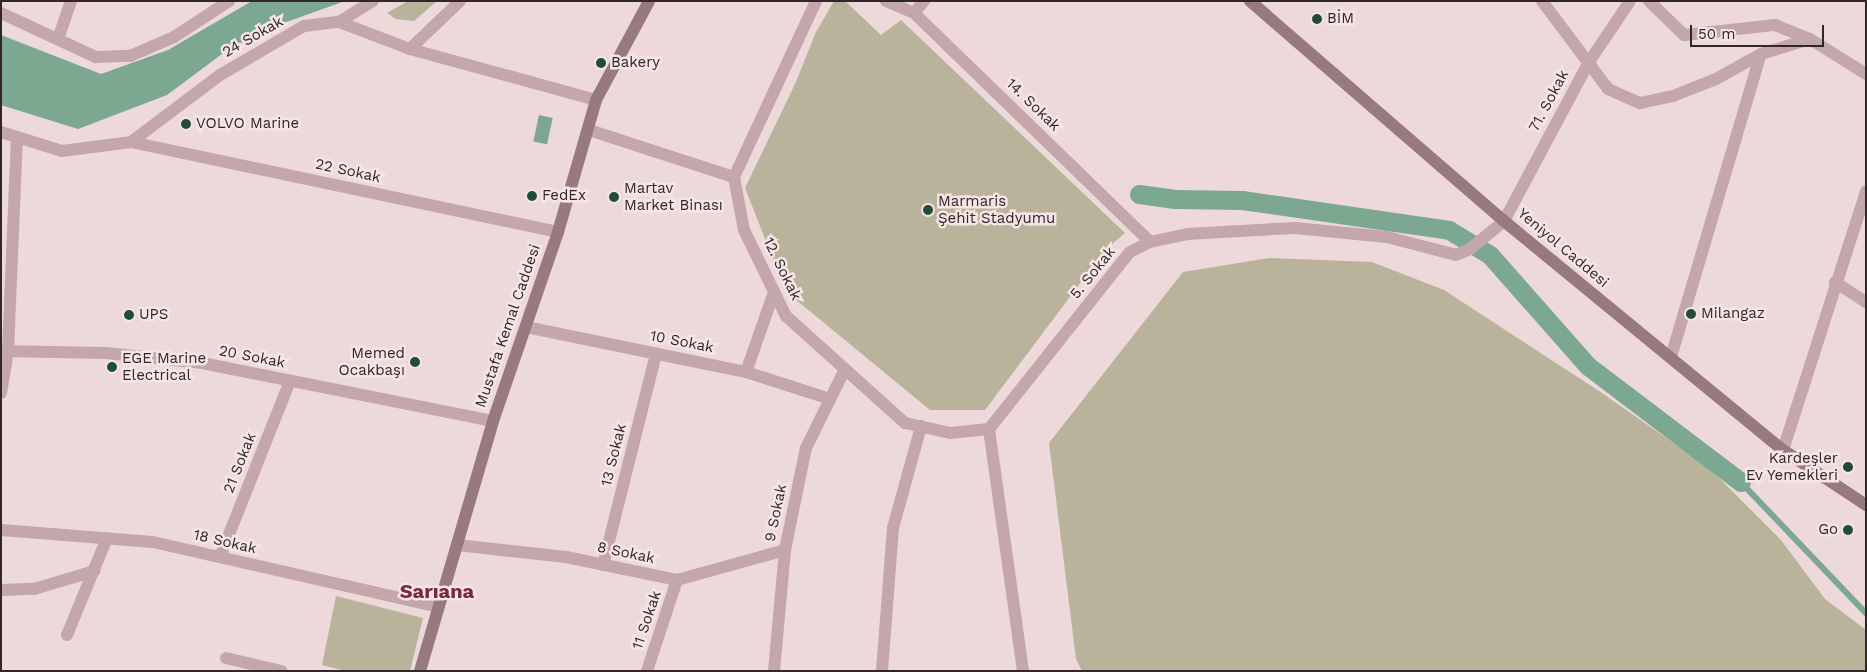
<!DOCTYPE html>
<meta charset="utf-8">
<style>
body{margin:0}
#map{position:relative;width:1867px;height:672px;overflow:hidden;background:#edd9da;font-family:"Work Sans",sans-serif}
div>[style]{position:absolute}
[style*='--x']{left:calc(var(--x)*1px);top:calc(var(--y)*1px);width:calc(var(--w)*1px);rotate:calc(var(--a)*1deg)}
.green>*{inset:0;background:#bab39b}
.water>*{inset:0;background:#7ca790;transform-origin:0 0}
.stream>*{height:5.5px;margin:-2.75px;padding:0 2.75px;transform-origin:2.75px;border-radius:2.75px;background:#7ca790}
.canal>*{height:19px;margin:-9.5px;padding:0 9.5px;transform-origin:9.5px;border-radius:9.5px;background:#7ca790}
.street>*{height:12px;margin:-6px;padding:0 6px;transform-origin:6px;border-radius:6px;background:#c4a7aa}
.secondary>*{height:12px;margin:-6px;padding:0 6px;transform-origin:6px;border-radius:6px;background:#97797f}
.dots>*{width:14px;height:14px;translate:-50% -50%;box-sizing:border-box;border:2px solid #f6e5e5;border-radius:50%}
span{translate:-50% -50%;white-space:nowrap;text-align:center;line-height:1.15;-webkit-text-stroke:5px #f6e5e5;paint-order:stroke}
.poi-label{font-size:15px;color:#312629}
.left{translate:0 -50%;text-align:left}
.right{translate:-100% -50%;text-align:right}
.street-label{font-size:15px;color:#312629}
.district-label{font-size:20px;color:#762a44;font-weight:700}
.frame{position:absolute;inset:0;border:2px solid #312629;pointer-events:none}
.scale{position:absolute;left:1690px;top:25px;width:134px;height:22px;box-sizing:border-box;border:2px solid #312629;border-top:0;padding-left:6px;font-size:15px;line-height:18px;white-space:nowrap;color:#312629;-webkit-text-stroke:4px #f6e5e5;paint-order:stroke}
</style>
<div id="map">
<div class="green">
<i style="clip-path:polygon(408px 1px,437px 1px,414px 21px,396px 19px,387px 13px)"></i>
<i style="clip-path:polygon(834px 1px,845px 1px,881px 35px,901px 20px,1125px 233px,1105px 250px,985px 410px,930px 410px,795px 299px,780px 277px,745px 188px,795px 84px,816px 32px)"></i>
<i style="clip-path:polygon(1269px 258px,1372px 262px,1444px 290px,1602px 393px,1708px 467px,1781px 540px,1825px 599px,1866px 630px,1866px 671px,1082px 671px,1076px 659px,1049px 443px,1183px 272px)"></i>
<i style="clip-path:polygon(336px 596px,423px 618px,410px 671px,346px 671px,322px 665px)"></i>
</div>
<div class="water">
<i style="clip-path:polygon(252px 1px,345px 1px,281px 24px,230px 48px,167px 95px,78px 129px,1px 105px,1px 35px,101px 74px,168px 50px)"></i>
<i style="left:539px;top:115px;width:14px;height:27px;rotate:12deg"></i>
</div>
<div class="stream">
<i style="--x:1741;--y:482;--w:181;--a:46.3"></i>
</div>
<div class="canal">
<i style="--x:1139;--y:194;--w:36;--a:8"></i>
<i style="--x:1175;--y:199;--w:67;--a:0.9"></i>
<i style="--x:1242;--y:200;--w:209;--a:8.2"></i>
<i style="--x:1449;--y:230;--w:48;--a:31.4"></i>
<i style="--x:1490;--y:255;--w:148;--a:48.6"></i>
<i style="--x:1588;--y:366;--w:192;--a:37.2"></i>
</div>
<div class="street">
<i style="--x:886;--y:1;--w:30;--a:23"></i>
<i style="--x:914;--y:13;--w:329;--a:44.1"></i>
<i style="--x:1542;--y:1;--w:110;--a:53.1"></i>
<i style="--x:1608;--y:89;--w:35;--a:24"></i>
<i style="--x:1640;--y:103;--w:34;--a:-12"></i>
<i style="--x:1673;--y:96;--w:46;--a:-21.6"></i>
<i style="--x:1716;--y:79;--w:51;--a:-29.1"></i>
<i style="--x:1761;--y:54;--w:51;--a:-17"></i>
<i style="--x:1649;--y:1;--w:49;--a:44.2"></i>
<i style="--x:1684;--y:35;--w:92;--a:-6.3"></i>
<i style="--x:1775;--y:25;--w:38;--a:22"></i>
<i style="--x:1810;--y:39;--w:66;--a:32"></i>
<i style="--x:1;--y:13;--w:105;--a:24.9"></i>
<i style="--x:96;--y:57;--w:34;--a:-2"></i>
<i style="--x:130;--y:56;--w:48;--a:-23.4"></i>
<i style="--x:174;--y:37;--w:66;--a:-33.2"></i>
<i style="--x:914;--y:13;--w:16;--a:-50"></i>
<i style="--x:339;--y:22;--w:40;--a:-32"></i>
<i style="--x:58;--y:39;--w:40;--a:-71.1"></i>
<i style="--x:410;--y:49;--w:69;--a:-43.8"></i>
<i style="--x:589;--y:130;--w:152;--a:18"></i>
<i style="--x:734;--y:177;--w:54;--a:79.3"></i>
<i style="--x:744;--y:230;--w:96;--a:64"></i>
<i style="--x:786;--y:316;--w:160;--a:42"></i>
<i style="--x:905;--y:423;--w:46;--a:12.5"></i>
<i style="--x:950;--y:433;--w:39;--a:-6"></i>
<i style="--x:1;--y:132;--w:64;--a:17.3"></i>
<i style="--x:62;--y:151;--w:70;--a:-7.4"></i>
<i style="--x:131;--y:142;--w:111;--a:-37"></i>
<i style="--x:220;--y:75;--w:97;--a:-30.3"></i>
<i style="--x:304;--y:26;--w:35;--a:-7"></i>
<i style="--x:339;--y:22;--w:76;--a:20.8"></i>
<i style="--x:410;--y:49;--w:193;--a:15.3"></i>
<i style="--x:131;--y:142;--w:436;--a:11.9"></i>
<i style="--x:734;--y:177;--w:194;--a:-65"></i>
<i style="--x:1835;--y:282;--w:37;--a:33"></i>
<i style="--x:526;--y:327;--w:225;--a:11.6"></i>
<i style="--x:746;--y:372;--w:88;--a:17.8"></i>
<i style="--x:1;--y:351;--w:105;--a:1.1"></i>
<i style="--x:106;--y:353;--w:97;--a:5.9"></i>
<i style="--x:202;--y:363;--w:297;--a:11.3"></i>
<i style="--x:1671;--y:357;--w:316;--a:-73.5"></i>
<i style="--x:746;--y:372;--w:85;--a:-70.7"></i>
<i style="--x:1;--y:393;--w:43;--a:-80.5"></i>
<i style="--x:8;--y:351;--w:213;--a:-87.6"></i>
<i style="--x:1783;--y:450;--w:272;--a:-72.2"></i>
<i style="--x:1;--y:530;--w:152;--a:4.5"></i>
<i style="--x:153;--y:542;--w:293;--a:12.8"></i>
<i style="--x:457;--y:545;--w:110;--a:6.3"></i>
<i style="--x:566;--y:557;--w:113;--a:11.7"></i>
<i style="--x:677;--y:580;--w:112;--a:-15.5"></i>
<i style="--x:220;--y:557;--w:189;--a:-68.3"></i>
<i style="--x:603;--y:565;--w:218;--a:-75.9"></i>
<i style="--x:1;--y:590;--w:33;--a:-2"></i>
<i style="--x:34;--y:589;--w:63;--a:-16.7"></i>
<i style="--x:67;--y:635;--w:105;--a:-67.6"></i>
<i style="--x:226;--y:658;--w:57;--a:13.3"></i>
<i style="--x:647;--y:671;--w:96;--a:-71.8"></i>
<i style="--x:774;--y:671;--w:121;--a:-84.8"></i>
<i style="--x:785;--y:550;--w:104;--a:-78.4"></i>
<i style="--x:806;--y:448;--w:86;--a:-63.7"></i>
<i style="--x:882;--y:671;--w:143;--a:-85.6"></i>
<i style="--x:893;--y:528;--w:106;--a:-74.6"></i>
<i style="--x:1023;--y:671;--w:244;--a:-98"></i>
<i style="--x:989;--y:429;--w:226;--a:-51.5"></i>
<i style="--x:1130;--y:252;--w:22;--a:-27"></i>
<i style="--x:1150;--y:242;--w:38;--a:-12"></i>
<i style="--x:1187;--y:234;--w:108;--a:-3.2"></i>
<i style="--x:1295;--y:228;--w:92;--a:5.6"></i>
<i style="--x:1387;--y:237;--w:71;--a:14.6"></i>
<i style="--x:1456;--y:255;--w:15;--a:-23"></i>
<i style="--x:1470;--y:249;--w:44;--a:-39.5"></i>
<i style="--x:1504;--y:221;--w:180;--a:-61.9"></i>
<i style="--x:1589;--y:62;--w:73;--a:-56.1"></i>
</div>
<div class="secondary">
<i style="--x:1250;--y:1;--w:336;--a:40.9"></i>
<i style="--x:1504;--y:221;--w:361;--a:39.4"></i>
<i style="--x:1783;--y:450;--w:100;--a:33.5"></i>
<i style="--x:420;--y:671;--w:260;--a:-73.7"></i>
<i style="--x:493;--y:421;--w:200;--a:-71"></i>
<i style="--x:558;--y:232;--w:137;--a:-73.9"></i>
<i style="--x:596;--y:100;--w:112;--a:-61.8"></i>
</div>
<div class="dots">
<i style="left:1317px;top:19px;background:#214d37"></i>
<i style="left:601px;top:63px;background:#214d37"></i>
<i style="left:186px;top:124px;background:#214d37"></i>
<i style="left:532px;top:196px;background:#214d37"></i>
<i style="left:614px;top:197px;background:#214d37"></i>
<i style="left:928px;top:210px;background:#214d37"></i>
<i style="left:1691px;top:314px;background:#214d37"></i>
<i style="left:129px;top:315px;background:#214d37"></i>
<i style="left:415px;top:362px;background:#214d37"></i>
<i style="left:112px;top:367px;background:#214d37"></i>
<i style="left:1848px;top:467px;background:#214d37"></i>
<i style="left:1848px;top:530px;background:#214d37"></i>
</div>
<div class="poi-label">
<span class="left" style="left:1327px;top:19px">BİM</span>
<span class="left" style="left:611px;top:63px">Bakery</span>
<span class="left" style="left:196px;top:124px">VOLVO Marine</span>
<span class="left" style="left:624px;top:197px">Martav<br>Market Binası</span>
<span class="left" style="left:542px;top:196px">FedEx</span>
<span class="left" style="left:938px;top:210px">Marmaris<br>Şehit Stadyumu</span>
<span class="left" style="left:1701px;top:314px">Milangaz</span>
<span class="left" style="left:139px;top:315px">UPS</span>
<span class="right" style="left:405px;top:362px">Memed<br>Ocakbaşı</span>
<span class="left" style="left:122px;top:367px">EGE Marine<br>Electrical</span>
<span class="right" style="left:1838px;top:467px">Kardeşler<br>Ev Yemekleri</span>
<span class="right" style="left:1838px;top:530px">Go</span>
</div>
<div class="street-label">
<span style="left:253px;top:37px;rotate:-30deg">24 Sokak</span>
<span style="left:1549px;top:101px;rotate:-62deg">71. Sokak</span>
<span style="left:1033px;top:105px;rotate:44deg">14. Sokak</span>
<span style="left:348px;top:171px;rotate:12deg">22 Sokak</span>
<span style="left:1563px;top:248px;rotate:40deg">Yeniyol Caddesi</span>
<span style="left:782px;top:269px;rotate:64deg">12. Sokak</span>
<span style="left:1093px;top:273px;rotate:-51deg">5. Sokak</span>
<span style="left:508px;top:326px;rotate:-71deg">Mustafa Kemal Caddesi</span>
<span style="left:682px;top:342px;rotate:11deg">10 Sokak</span>
<span style="left:252px;top:357px;rotate:11deg">20 Sokak</span>
<span style="left:614px;top:455px;rotate:-76deg">13 Sokak</span>
<span style="left:240px;top:463px;rotate:-68deg">21 Sokak</span>
<span style="left:776px;top:513px;rotate:-78deg">9 Sokak</span>
<span style="left:225px;top:542px;rotate:13deg">18 Sokak</span>
<span style="left:626px;top:553px;rotate:12deg">8 Sokak</span>
<span style="left:647px;top:620px;rotate:-71deg">11 Sokak</span>
</div>
<div class="district-label">
<span style="left:437px;top:591px">Sarıana</span>
</div>
<div class="frame"></div>
<div class="scale">50 m</div>
</div>
